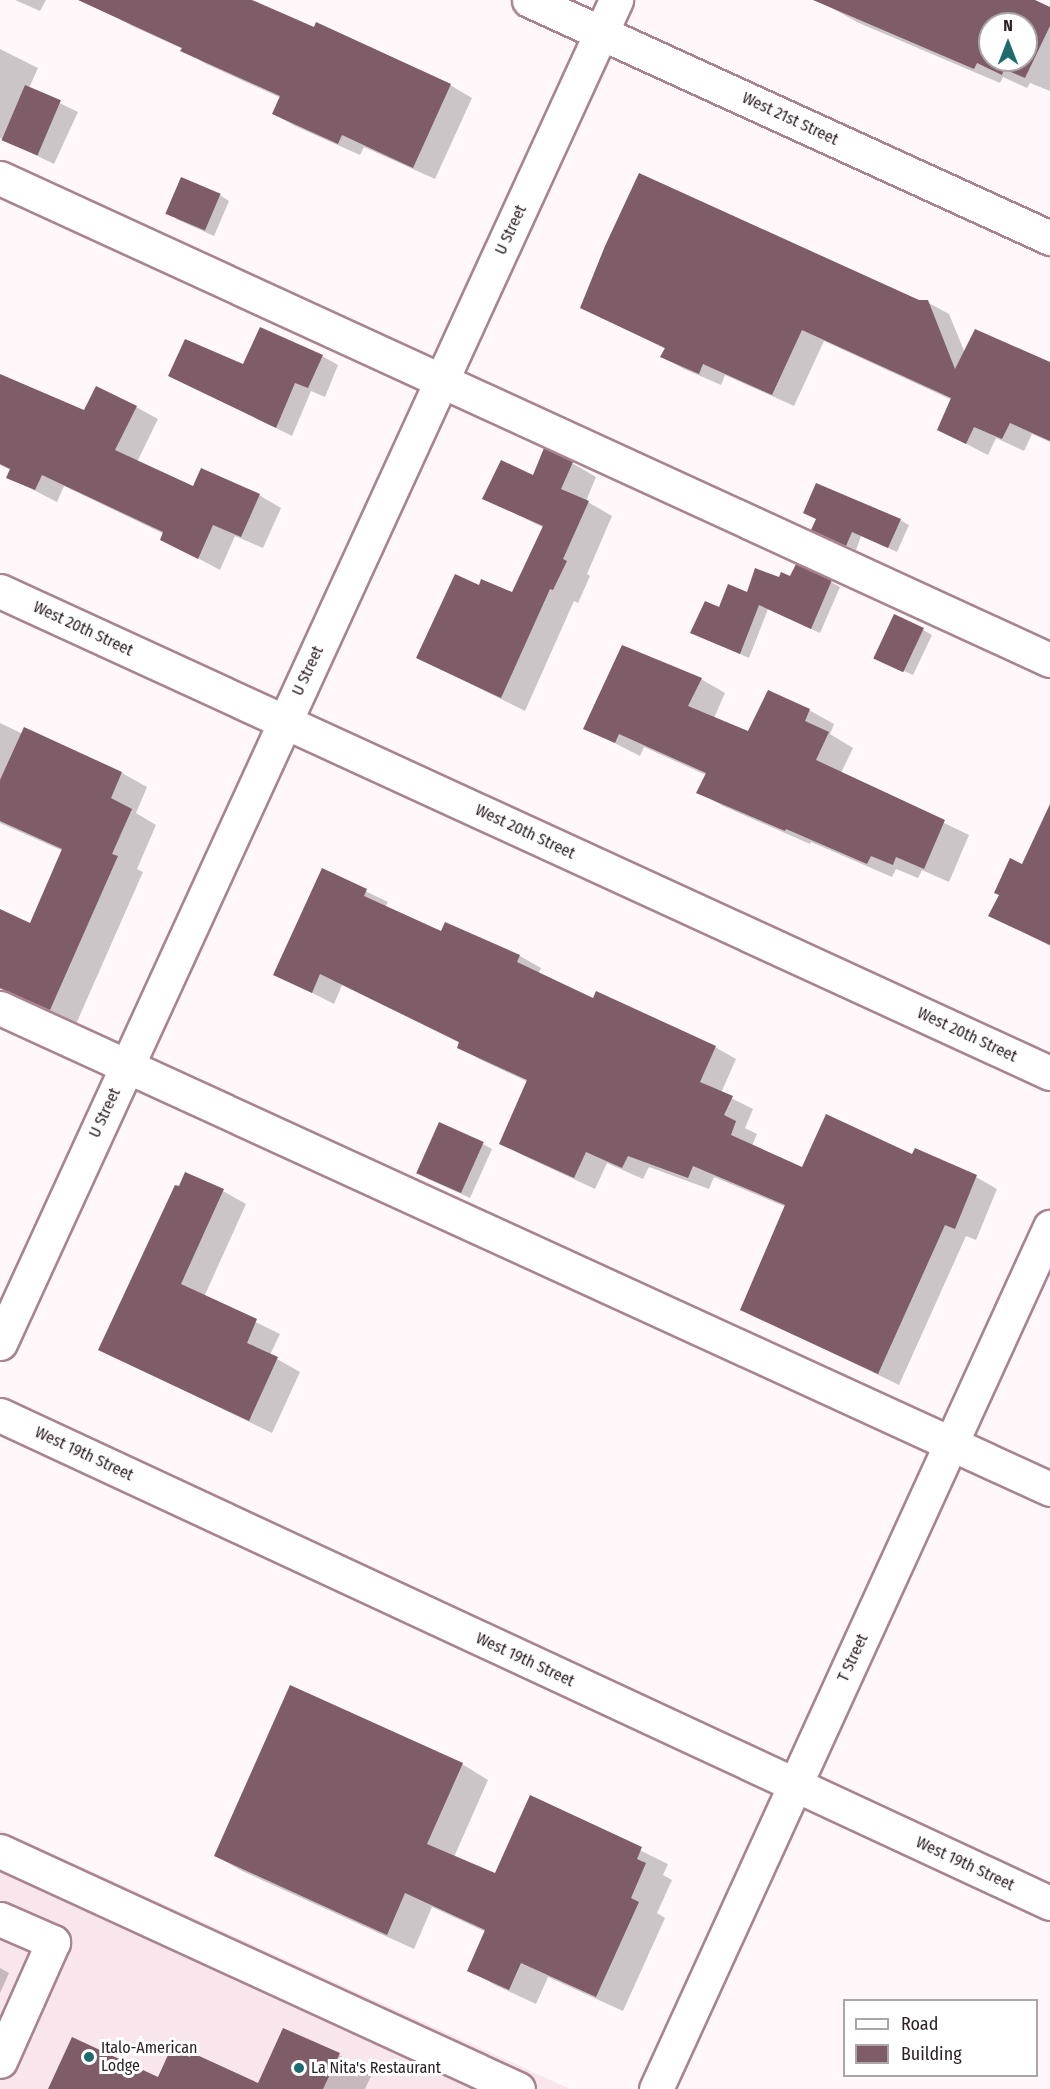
<!DOCTYPE html>
<style>
body{margin:0}
#map{position:relative;width:1050px;height:2089px;overflow:hidden;background:#fff7f9;font-family:"Fira Sans Condensed",sans-serif}
div>[style]{position:absolute}
[style*='--x']{left:calc(var(--x)*1px);top:calc(var(--y)*1px);width:calc(var(--w)*1px);rotate:calc(var(--a)*1deg)}
.built>*{inset:0;background:#f9e6ed}
.shadow>*{inset:0;background:#0003}
.building>*{inset:0;background:#7e5d69;transform-origin:0 0}
.roads{filter:drop-shadow(2px 0 #a88491) drop-shadow(-2px 0 #a88491) drop-shadow(0 2px #a88491) drop-shadow(0 -2px #a88491)}
.minor>*{height:33px;margin:-16.5px;padding:0 16.5px;transform-origin:16.5px;border-radius:16.5px;background:#fff}
.dots>*{width:16px;height:16px;translate:-50% -50%;box-sizing:border-box;border:3px solid #fff;border-radius:50%}
span{translate:-50% -50%;white-space:nowrap;text-align:center;line-height:1.15;-webkit-text-stroke:6px #fff;paint-order:stroke}
.street-label{font-size:16px;color:#2c1e23}
.poi-label{font-size:16px;color:#2c1e23}
.left{translate:0 -50%;text-align:left}
.legend{position:absolute;left:843px;top:1999px;width:195px;height:78px;box-sizing:border-box;background:#fff;border:2px solid #aba5a7;margin:0;padding:8px 10px;list-style:none;font-size:18px;color:#2c1e23}
.legend li{display:flex;align-items:center;gap:12px;height:30px}
.legend b{width:30px;border:2px solid #aba5a7}
.north{position:absolute;left:978px;top:12px;width:60px;height:60px;box-sizing:border-box;background:#fff;border:2px solid #aba5a7;border-radius:50%;rotate:0deg;font-size:16px;font-weight:700;line-height:24px;text-align:center;color:#2c1e23}
.north::after{content:'';display:block;margin:auto;width:21px;height:27px;background:#1e6b6e;clip-path:polygon(50% 0,100% 100%,50% 72%,0 100%)}
</style>
<div id="map">
<div class="built">
<i style="clip-path:polygon(0 1830px,570px 2089px,0 2089px)"></i>
</div>
<div class="shadow">
<i style="clip-path:polygon(15px 0,46px 0,40px 11px)"></i>
<i style="clip-path:polygon(95px 0,248px 0,450px 85px,472px 98px,435px 179px,364px 147px,360px 155px,295px 126px,274px 114px,281px 98px,204px 63px,183px 49px,132px 26px,111px 14px)"></i>
<i style="clip-path:polygon(evenodd,817px 0,1031px 0,1050px 9px,1050px 91px,1030px 83px,1027px 88px,1003px 77px,1000px 83px,859px 23px,817px 0,990px 24px,1026px 24px,1026px 60px,990px 60px,990px 24px)"></i>
<i style="clip-path:polygon(0 49px,38px 68px,29px 88px,78px 112px,54px 164px,0 138px)"></i>
<i style="clip-path:polygon(220px 195px,229px 201px,214px 236px,176px 219px)"></i>
<i style="clip-path:polygon(927px 302px,949px 314px,965px 353px,1050px 364px,1050px 442px,1032px 434px,1024px 451px,996px 438px,988px 455px,939px 430px,952px 400px,824px 341px,794px 406px,725px 375px,721px 385px,684px 369px,662px 357px,666px 349px,582px 308px)"></i>
<i style="clip-path:polygon(322px 356px,338px 365px,325px 397px,311px 391px,292px 436px,170px 375px)"></i>
<i style="clip-path:polygon(0 375px,85px 412px,136px 407px,158px 419px,137px 462px,194px 488px,259px 495px,281px 508px,263px 548px,235px 536px,220px 570px,162px 539px,164px 534px,64px 486px,57px 502px,8px 477px,11px 470px,0 465px)"></i>
<i style="clip-path:polygon(572px 463px,596px 477px,586px 501px,612px 516px,587px 574px,590px 576px,578px 603px,574px 601px,525px 711px,418px 658px,479px 587px,513px 594px,544px 528px,484px 498px)"></i>
<i style="clip-path:polygon(900px 520px,909px 525px,897px 552px,861px 536px,856px 550px,822px 534px)"></i>
<i style="clip-path:polygon(791px 578px,831px 582px,840px 587px,820px 633px,768px 609px,749px 658px,701px 637px,719px 609px,779px 579px)"></i>
<i style="clip-path:polygon(923px 630px,932px 635px,913px 675px,875px 658px)"></i>
<i style="clip-path:polygon(701px 679px,725px 693px,714px 718px,749px 733px,809px 710px,834px 724px,830px 734px,853px 748px,841px 773px,969px 835px,949px 882px,922px 870px,918px 878px,896px 869px,892px 877px,811px 842px,810px 844px,723px 806px,698px 792px,706px 775px,644px 747px,640px 756px,585px 728px)"></i>
<i style="clip-path:polygon(0 723px,23px 734px,25px 729px,122px 773px,147px 787px,136px 813px,156px 825px,137px 869px,143px 872px,76px 1024px,0 989px,0 921px,31px 925px,63px 851px,0 823px)"></i>
<i style="clip-path:polygon(1050px 807px,1050px 946px,990px 915px,1023px 866px)"></i>
<i style="clip-path:polygon(322px 870px,388px 902px,385px 907px,441px 933px,446px 924px,520px 956px,541px 968px,538px 974px,594px 1000px,715px 1047px,736px 1059px,721px 1093px,753px 1109px,745px 1128px,757px 1134px,752px 1146px,803px 1169px,913px 1156px,976px 1177px,997px 1189px,976px 1240px,966px 1236px,899px 1385px,746px 1311px,786px 1207px,714px 1177px,709px 1189px,649px 1167px,643px 1179px,607px 1163px,595px 1189px,522px 1155px,501px 1143px,528px 1082px,479px 1059px,459px 1047px,460px 1043px,342px 985px,334px 1004px,275px 974px)"></i>
<i style="clip-path:polygon(483px 1144px,492px 1149px,470px 1198px,426px 1178px)"></i>
<i style="clip-path:polygon(223px 1191px,246px 1204px,204px 1297px,280px 1334px,270px 1355px,300px 1372px,272px 1433px,100px 1350px)"></i>
<i style="clip-path:polygon(462px 1764px,488px 1780px,454px 1857px,496px 1875px,531px 1797px,668px 1864px,663px 1875px,672px 1880px,657px 1913px,665px 1918px,623px 2011px,548px 1977px,536px 2004px,495px 1985px,469px 1970px,486px 1932px,432px 1907px,414px 1949px,242px 1871px,216px 1856px)"></i>
<i style="clip-path:polygon(0 1968px,9px 1973px,0 1993px)"></i>
<i style="clip-path:polygon(339px 2055px,372px 2074px,365px 2089px,49px 2089px,259px 2085px)"></i>
</div>
<div class="building">
<i style="clip-path:polygon(78px 0,252px 0,314px 27px,316px 22px,451px 84px,413px 168px,342px 135px,338px 144px,272px 114px,280px 96px,180px 51px,182px 48px)"></i>
<i style="clip-path:polygon(evenodd,813px 0,1035px 0,1050px 7px,1050px 26px,1025px 78px,1004px 69px,1002px 75px,977px 63px,974px 69px,813px 0,990px 24px,1026px 24px,1026px 60px,990px 60px,990px 24px)"></i>
<i style="left:25px;top:85px;width:39px;height:60px;rotate:23deg"></i>
<i style="clip-path:polygon(639px 173px,919px 300px,928px 300px,955px 369px,975px 329px,1050px 362px,1050px 441px,1010px 423px,1002px 439px,974px 427px,966px 444px,937px 430px,951px 398px,802px 330px,772px 395px,703px 364px,699px 374px,660px 357px,665px 348px,580px 308px,605px 246px)"></i>
<i style="left:181px;top:177px;width:43px;height:40px;rotate:23deg"></i>
<i style="clip-path:polygon(260px 327px,323px 355px,308px 388px,295px 383px,276px 428px,168px 376px,185px 339px,243px 364px)"></i>
<i style="clip-path:polygon(0 374px,84px 410px,96px 386px,137px 406px,115px 450px,193px 486px,201px 468px,260px 494px,241px 537px,213px 525px,198px 559px,160px 540px,163px 532px,42px 475px,35px 490px,6px 478px,10px 469px,0 464px)"></i>
<i style="clip-path:polygon(544px 448px,573px 462px,561px 489px,589px 501px,563px 559px,567px 561px,553px 590px,550px 589px,501px 698px,416px 658px,455px 574px,479px 585px,481px 579px,512px 592px,543px 526px,482px 499px,501px 460px,533px 475px)"></i>
<i style="clip-path:polygon(816px 483px,901px 519px,888px 548px,852px 532px,846px 546px,811px 530px,816px 519px,803px 513px)"></i>
<i style="clip-path:polygon(796px 564px,832px 580px,811px 629px,759px 605px,740px 654px,690px 633px,705px 601px,719px 607px,728px 584px,747px 592px,755px 568px,779px 577px,781px 572px,790px 576px)"></i>
<i style="left:894px;top:614px;width:33px;height:49px;rotate:25deg"></i>
<i style="clip-path:polygon(622px 645px,702px 678px,688px 706px,748px 731px,768px 690px,810px 709px,805px 721px,829px 732px,816px 760px,945px 820px,924px 869px,896px 857px,893px 865px,871px 856px,867px 864px,786px 829px,785px 831px,696px 793px,706px 773px,619px 734px,615px 743px,583px 729px)"></i>
<i style="clip-path:polygon(24px 727px,122px 772px,111px 798px,132px 809px,112px 854px,118px 856px,50px 1010px,0 988px,0 909px,30px 923px,62px 849px,0 821px,0 780px)"></i>
<i style="clip-path:polygon(1050px 804px,1050px 945px,988px 916px,999px 895px,994px 893px,1010px 858px,1022px 864px)"></i>
<i style="clip-path:polygon(322px 868px,367px 889px,364px 896px,441px 931px,445px 922px,520px 955px,517px 962px,593px 998px,596px 991px,716px 1046px,700px 1082px,733px 1096px,724px 1115px,736px 1121px,731px 1135px,802px 1167px,826px 1114px,912px 1154px,915px 1148px,977px 1175px,955px 1229px,945px 1225px,878px 1374px,740px 1310px,785px 1205px,693px 1166px,688px 1178px,628px 1156px,622px 1168px,586px 1152px,574px 1178px,499px 1144px,527px 1080px,457px 1048px,459px 1042px,320px 974px,312px 993px,273px 975px)"></i>
<i style="left:439px;top:1122px;width:49px;height:56px;rotate:24deg"></i>
<i style="clip-path:polygon(185px 1172px,224px 1189px,181px 1284px,257px 1319px,247px 1343px,278px 1357px,249px 1421px,98px 1350px,175px 1185px,179px 1186px)"></i>
<i style="clip-path:polygon(290px 1685px,463px 1763px,427px 1844px,495px 1873px,530px 1795px,642px 1847px,637px 1859px,646px 1863px,631px 1898px,639px 1902px,596px 1997px,521px 1963px,509px 1990px,467px 1971px,485px 1930px,405px 1893px,387px 1935px,214px 1856px)"></i>
<i style="clip-path:polygon(283px 2028px,340px 2053px,323px 2089px,48px 2089px,72px 2037px,158px 2077px,173px 2044px,258px 2083px)"></i>
</div>
<div class="roads">
<div class="minor">
<i style="--x:529;--y:0;--w:573;--a:24.55"></i>
<i style="--x:0;--y:178;--w:1155;--a:24.66"></i>
<i style="--x:0;--y:591;--w:1155;--a:24.66"></i>
<i style="--x:0;--y:1008;--w:1155;--a:24.61"></i>
<i style="--x:0;--y:1343;--w:1478;--a:-65.36"></i>
<i style="--x:0;--y:1415;--w:1158;--a:24.93"></i>
<i style="--x:0;--y:1851;--w:570;--a:24.68"></i>
<i style="--x:0;--y:1919;--w:58;--a:23.5"></i>
<i style="--x:53;--y:1942;--w:130;--a:114"></i>
<i style="--x:656;--y:2089;--w:948;--a:-65.44"></i>
</div>
</div>
<div class="dots">
<i style="left:89px;top:2057px;background:#1e6b6e"></i>
<i style="left:299px;top:2068px;background:#1e6b6e"></i>
</div>
<div class="street-label">
<span style="left:790px;top:119px;rotate:25deg">West 21st Street</span>
<span style="left:511px;top:230px;rotate:-65deg">U Street</span>
<span style="left:83px;top:629px;rotate:25deg">West 20th Street</span>
<span style="left:308px;top:671px;rotate:-65deg">U Street</span>
<span style="left:525px;top:832px;rotate:25deg">West 20th Street</span>
<span style="left:967px;top:1035px;rotate:25deg">West 20th Street</span>
<span style="left:105px;top:1113px;rotate:-65deg">U Street</span>
<span style="left:84px;top:1454px;rotate:25deg">West 19th Street</span>
<span style="left:853px;top:1658px;rotate:-65deg">T Street</span>
<span style="left:525px;top:1660px;rotate:25deg">West 19th Street</span>
<span style="left:965px;top:1864px;rotate:25deg">West 19th Street</span>
</div>
<div class="poi-label">
<span class="left" style="left:101px;top:2057px">Italo-American<br>Lodge</span>
<span class="left" style="left:311px;top:2068px">La Nita's Restaurant</span>
</div>
<ul class="legend">
<li><b style="height:8px;background:#fff"></b>Road</li>
<li><b style="height:16px;background:#7e5d69"></b>Building</li>
</ul>
<div class="north">N</div>
</div>
